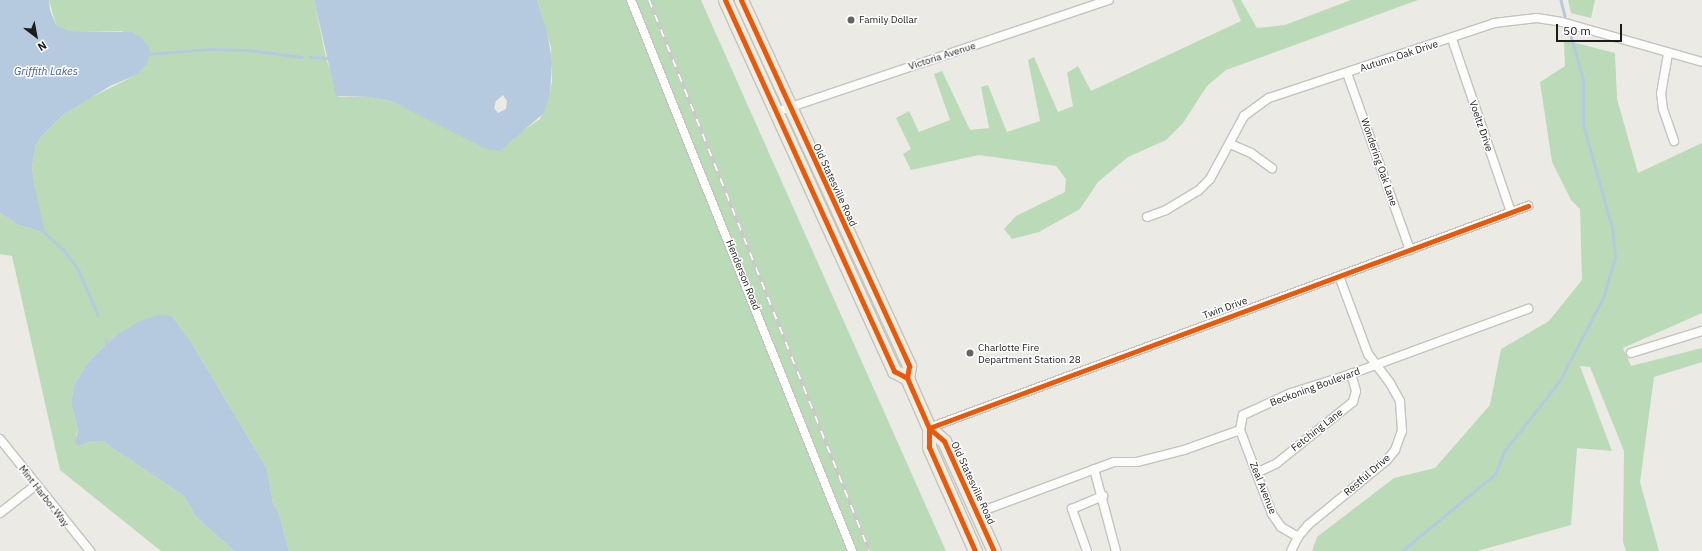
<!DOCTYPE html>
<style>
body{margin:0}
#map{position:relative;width:1702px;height:551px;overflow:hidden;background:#ebeae4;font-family:"IBM Plex Sans",sans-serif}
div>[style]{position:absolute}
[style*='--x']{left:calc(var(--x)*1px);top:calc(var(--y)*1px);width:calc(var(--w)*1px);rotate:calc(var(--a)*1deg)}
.forest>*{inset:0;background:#bbdbb8}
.water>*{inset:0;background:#b6cadf}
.stream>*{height:2.5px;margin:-1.25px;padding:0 1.25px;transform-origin:1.25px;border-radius:1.25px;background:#b6cadf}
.roads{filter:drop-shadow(1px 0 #c3c3c0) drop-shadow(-1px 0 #c3c3c0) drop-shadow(0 1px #c3c3c0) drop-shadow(0 -1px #c3c3c0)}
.minor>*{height:8px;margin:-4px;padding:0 4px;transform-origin:4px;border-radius:4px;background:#fcfcfb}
.primary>*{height:13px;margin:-6.5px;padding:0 6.5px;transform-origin:6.5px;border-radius:6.5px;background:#f0eee3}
.rail>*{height:4px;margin-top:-2px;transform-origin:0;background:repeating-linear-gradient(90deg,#fff 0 8px,#c9c9c8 0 16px);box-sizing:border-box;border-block:1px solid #c9c9c8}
.cycleway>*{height:5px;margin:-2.5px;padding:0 2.5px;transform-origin:2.5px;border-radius:2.5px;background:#e8590c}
.dots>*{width:11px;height:11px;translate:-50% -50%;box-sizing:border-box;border:2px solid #fff;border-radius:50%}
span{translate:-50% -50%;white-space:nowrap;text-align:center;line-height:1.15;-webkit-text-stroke:3px #fff;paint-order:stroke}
.poi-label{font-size:10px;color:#1c1c1c}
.left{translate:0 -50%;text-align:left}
.street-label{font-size:10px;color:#1c1c1c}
.water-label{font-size:11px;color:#465cad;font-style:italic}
.north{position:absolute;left:16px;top:16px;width:40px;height:40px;-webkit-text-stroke:3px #fff;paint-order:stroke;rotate:148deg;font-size:11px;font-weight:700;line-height:16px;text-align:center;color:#1c1c1c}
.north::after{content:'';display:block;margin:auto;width:14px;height:18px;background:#1c1c1c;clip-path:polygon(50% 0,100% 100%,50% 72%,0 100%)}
.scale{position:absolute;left:1556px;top:24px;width:66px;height:18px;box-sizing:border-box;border:2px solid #1c1c1c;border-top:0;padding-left:5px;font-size:12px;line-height:14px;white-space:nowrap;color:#1c1c1c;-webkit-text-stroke:3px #fff;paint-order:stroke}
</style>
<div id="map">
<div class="forest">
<i style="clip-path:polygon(49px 0,314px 0,326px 58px,339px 97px,370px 97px,393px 102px,428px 118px,524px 130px,540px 119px,550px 93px,552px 81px,551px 47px,537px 0,701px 0,946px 551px,289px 551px,279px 513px,273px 503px,267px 469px,191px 342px,172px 316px,115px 336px,89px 361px,74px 385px,71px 403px,78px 429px,76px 435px,80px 446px,91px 441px,102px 441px,184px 496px,196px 517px,234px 551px,161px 551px,60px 470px,12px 256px,0 254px,0 213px,18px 225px,45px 233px,36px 200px,32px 166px,36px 145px,42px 136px,63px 115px,90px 98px,136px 75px,122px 31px,70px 31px,56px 25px)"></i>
<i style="clip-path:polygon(1232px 0,1241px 0,1257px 28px,1285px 25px,1351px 0,1418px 0,1226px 70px,1207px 86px,1183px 123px,1166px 140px,1128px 157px,1098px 182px,1080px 209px,1039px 232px,1012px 239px,1004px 229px,1016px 216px,1065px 192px,1066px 179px,1056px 166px,979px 155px,911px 170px,903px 154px,911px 149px,896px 118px,909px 111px,919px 132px,950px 120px,934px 74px,942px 71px,970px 130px,989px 128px,981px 87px,988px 85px,1007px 132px,1040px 121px,1028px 60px,1034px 57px,1058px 112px,1073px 106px,1067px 73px,1078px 66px,1091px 91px,1241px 21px)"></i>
<i style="clip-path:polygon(1568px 0,1595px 0,1591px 18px,1571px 13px)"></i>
<i style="clip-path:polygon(1564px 40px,1615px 53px,1617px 99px,1638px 173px,1702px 143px,1702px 313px,1623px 348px,1631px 366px,1702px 348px,1702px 362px,1654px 377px,1640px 482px,1659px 551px,1626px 551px,1623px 542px,1624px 451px,1590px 367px,1580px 366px,1612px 451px,1577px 448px,1571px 525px,1477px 551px,1312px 551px,1317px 537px,1394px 478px,1435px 468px,1490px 405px,1501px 349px,1549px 321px,1582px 280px,1580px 209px,1571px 200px,1552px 162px,1540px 82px,1565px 66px)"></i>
</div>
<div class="water">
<i style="clip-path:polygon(0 0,49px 0,50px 10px,56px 25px,70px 31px,132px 32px,142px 38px,149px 47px,150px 55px,146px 65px,136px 75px,110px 86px,63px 115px,42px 136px,36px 145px,32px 166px,34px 183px,45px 233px,18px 225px,0 213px)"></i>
<i style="clip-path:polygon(evenodd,314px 0,537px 0,547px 31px,552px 61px,550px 93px,544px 113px,500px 151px,486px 149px,393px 102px,370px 97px,336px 96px,314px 0,503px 95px,507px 101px,506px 109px,498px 113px,494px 108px,496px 101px,503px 95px)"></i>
<i style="clip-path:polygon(157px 315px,172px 316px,191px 342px,267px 469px,273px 503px,279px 513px,289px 551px,234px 551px,196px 517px,184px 496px,102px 441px,91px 441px,80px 446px,75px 444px,78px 429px,71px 403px,74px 385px,89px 361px,115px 336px,138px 322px)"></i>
</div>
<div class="stream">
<i style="--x:1561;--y:0;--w:16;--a:76"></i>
<i style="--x:147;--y:54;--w:64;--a:-4.5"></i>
<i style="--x:211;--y:49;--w:38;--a:2"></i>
<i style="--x:249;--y:50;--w:53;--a:7.5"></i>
<i style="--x:310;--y:57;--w:18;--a:3"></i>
<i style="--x:44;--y:232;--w:27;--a:42"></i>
<i style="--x:64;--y:250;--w:26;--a:54"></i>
<i style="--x:79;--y:271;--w:48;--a:66.6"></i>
<i style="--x:106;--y:340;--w:6;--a:81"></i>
<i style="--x:1402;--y:551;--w:121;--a:-39.6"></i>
<i style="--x:1495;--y:474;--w:26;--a:-67"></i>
<i style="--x:1505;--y:450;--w:87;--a:-51.5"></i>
<i style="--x:1559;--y:382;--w:95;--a:-62.4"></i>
<i style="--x:1603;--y:298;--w:43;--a:-73.7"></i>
<i style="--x:1615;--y:257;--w:29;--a:-96"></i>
<i style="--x:1612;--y:228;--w:107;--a:-105.7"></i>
<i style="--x:1583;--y:125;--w:45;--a:-90"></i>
<i style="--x:1583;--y:80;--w:44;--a:-105.9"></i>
</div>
<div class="roads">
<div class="minor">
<i style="--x:631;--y:0;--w:594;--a:68.14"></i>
<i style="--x:1452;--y:39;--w:183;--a:71.2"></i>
<i style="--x:1668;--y:54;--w:40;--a:100"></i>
<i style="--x:1661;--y:93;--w:16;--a:83"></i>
<i style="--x:1663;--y:109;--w:34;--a:71"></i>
<i style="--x:1347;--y:73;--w:188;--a:70.4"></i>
<i style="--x:776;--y:112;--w:351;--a:-18.6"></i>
<i style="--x:1230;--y:144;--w:23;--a:23"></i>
<i style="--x:1251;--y:153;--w:26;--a:36"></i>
<i style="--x:1147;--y:217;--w:20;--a:-20"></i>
<i style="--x:1166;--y:210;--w:37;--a:-31"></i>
<i style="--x:1198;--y:191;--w:17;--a:-45"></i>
<i style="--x:1210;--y:179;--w:72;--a:-61.6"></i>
<i style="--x:1244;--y:116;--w:31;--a:-36"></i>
<i style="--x:1269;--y:98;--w:237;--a:-18.4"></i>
<i style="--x:1494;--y:23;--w:43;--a:-6.6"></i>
<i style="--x:1537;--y:18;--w:25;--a:9"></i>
<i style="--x:1562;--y:22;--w:146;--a:15.9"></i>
<i style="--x:1631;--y:353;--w:74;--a:-17.2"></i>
<i style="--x:929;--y:428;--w:639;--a:-20.34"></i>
<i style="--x:1240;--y:430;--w:90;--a:69.1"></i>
<i style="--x:1272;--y:514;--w:16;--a:55"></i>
<i style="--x:1281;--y:527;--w:20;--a:30"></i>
<i style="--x:0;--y:439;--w:144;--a:51.2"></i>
<i style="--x:1094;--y:469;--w:85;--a:75"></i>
<i style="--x:1256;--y:473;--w:23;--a:-25"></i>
<i style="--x:1277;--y:463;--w:97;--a:-38.8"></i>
<i style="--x:1353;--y:402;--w:11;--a:-75"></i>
<i style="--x:1356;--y:391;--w:18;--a:-106"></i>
<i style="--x:0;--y:513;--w:46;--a:-37.9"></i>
<i style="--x:977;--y:513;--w:146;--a:-20.4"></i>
<i style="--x:1114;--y:462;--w:23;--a:0"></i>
<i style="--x:1137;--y:462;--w:49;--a:-14.3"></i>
<i style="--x:1184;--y:450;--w:59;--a:-19.7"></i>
<i style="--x:1240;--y:430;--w:15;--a:-79"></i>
<i style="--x:1243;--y:415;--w:53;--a:-24.6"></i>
<i style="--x:1291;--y:393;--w:63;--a:-17.6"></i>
<i style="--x:1351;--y:374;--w:189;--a:-20.2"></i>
<i style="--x:1087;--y:551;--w:45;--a:-109.7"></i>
<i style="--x:1072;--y:509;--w:34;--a:-23"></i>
<i style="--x:1291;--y:551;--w:16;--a:-63"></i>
<i style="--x:1298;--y:537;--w:16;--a:-50"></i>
<i style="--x:1308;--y:525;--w:102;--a:-39.4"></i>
<i style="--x:1387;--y:460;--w:13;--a:-51"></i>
<i style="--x:1395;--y:450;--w:20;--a:-70"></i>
<i style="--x:1402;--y:431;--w:30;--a:-94"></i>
<i style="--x:1400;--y:401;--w:21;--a:-119"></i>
<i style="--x:1390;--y:383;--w:36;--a:-127"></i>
<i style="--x:1368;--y:354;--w:83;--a:-110.4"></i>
</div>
<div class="primary">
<i style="--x:725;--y:0;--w:408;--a:65.5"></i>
<i style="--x:894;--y:371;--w:15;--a:28"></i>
<i style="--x:741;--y:0;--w:403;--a:65.3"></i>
<i style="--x:909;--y:366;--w:12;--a:99"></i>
<i style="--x:907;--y:378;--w:55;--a:66.3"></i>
<i style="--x:929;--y:428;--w:19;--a:90"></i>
<i style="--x:929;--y:447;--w:114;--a:66.1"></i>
<i style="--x:929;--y:428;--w:20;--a:41"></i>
<i style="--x:944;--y:441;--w:121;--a:65.6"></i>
</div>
</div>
<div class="rail">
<i style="--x:649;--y:0;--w:593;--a:68.23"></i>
</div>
<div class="cycleway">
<i style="--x:725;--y:0;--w:408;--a:65.5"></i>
<i style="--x:894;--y:371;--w:15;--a:28"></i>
<i style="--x:741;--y:0;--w:403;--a:65.3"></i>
<i style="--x:909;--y:366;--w:12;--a:99"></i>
<i style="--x:907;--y:378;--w:55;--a:66.3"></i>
<i style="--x:929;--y:428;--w:19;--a:90"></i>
<i style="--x:929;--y:447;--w:114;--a:66.1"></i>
<i style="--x:929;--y:428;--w:639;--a:-20.34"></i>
<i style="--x:929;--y:428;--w:20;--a:41"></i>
<i style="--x:944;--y:441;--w:121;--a:65.6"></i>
</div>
<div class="dots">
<i style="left:851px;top:20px;background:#646462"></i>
<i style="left:970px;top:353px;background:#646462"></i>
</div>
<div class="poi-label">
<span class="left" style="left:859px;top:20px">Family Dollar</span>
<span class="left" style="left:978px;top:353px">Charlotte Fire<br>Department Station 28</span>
</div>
<div class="street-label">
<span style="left:942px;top:56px;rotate:-18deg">Victoria Avenue</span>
<span style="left:1399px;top:56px;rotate:-18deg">Autumn Oak Drive</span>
<span style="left:1481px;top:126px;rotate:71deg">Voeltz Drive</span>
<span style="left:1379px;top:162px;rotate:71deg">Wondering Oak Lane</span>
<span style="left:835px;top:185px;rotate:65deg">Old Statesville Road</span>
<span style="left:743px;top:275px;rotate:68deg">Henderson Road</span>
<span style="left:1225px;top:308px;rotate:-20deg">Twin Drive</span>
<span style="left:1315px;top:387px;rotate:-20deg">Beckoning Boulevard</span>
<span style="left:1317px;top:430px;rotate:-38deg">Fetching Lane</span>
<span style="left:1367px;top:475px;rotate:-41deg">Restful Drive</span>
<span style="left:973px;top:483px;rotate:65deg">Old Statesville Road</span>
<span style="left:1263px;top:488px;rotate:68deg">Zeal Avenue</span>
<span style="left:44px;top:496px;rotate:52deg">Mint Harbor Way</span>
</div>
<div class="water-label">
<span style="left:46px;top:71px">Griffith Lakes</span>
</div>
<div class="north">N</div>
<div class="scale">50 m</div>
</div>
